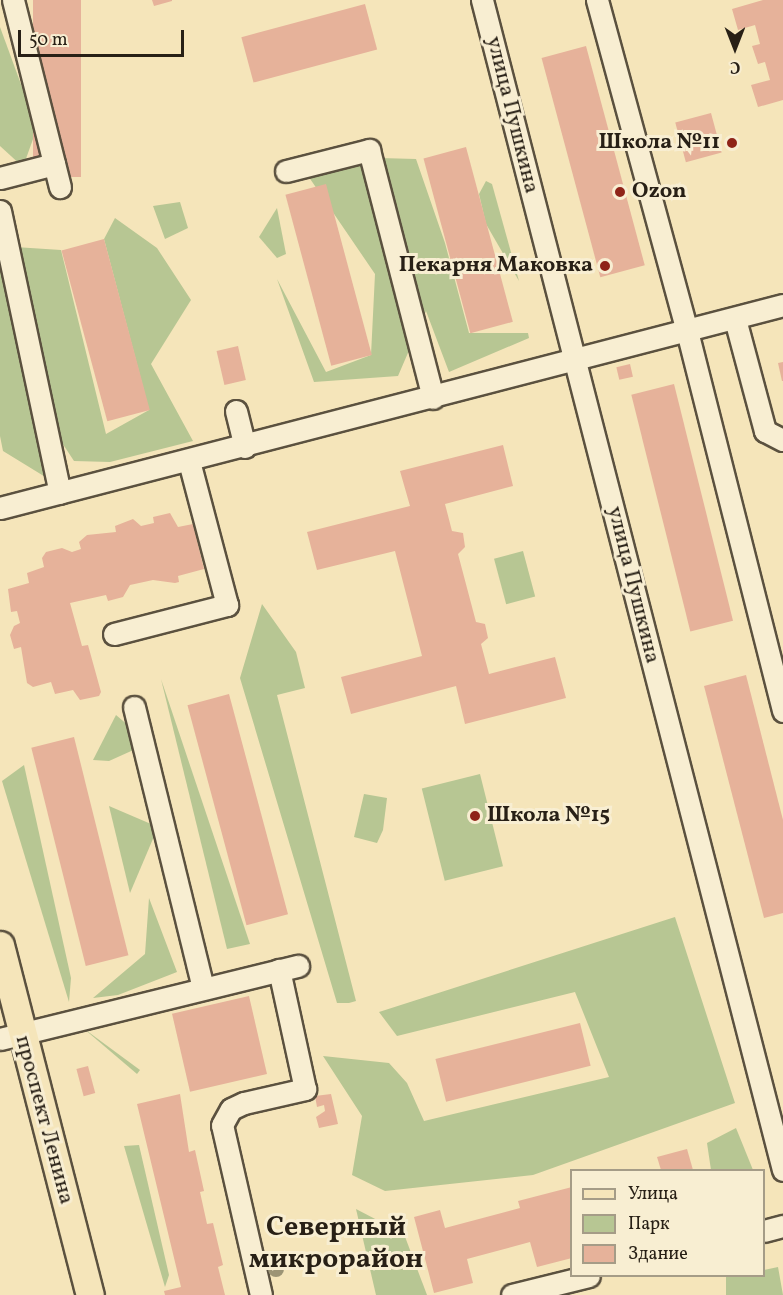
<!DOCTYPE html>
<meta charset="utf-8">
<style>
body{margin:0}
#map{position:relative;width:783px;height:1295px;overflow:hidden;background:#f5e5ba;font-family:Vollkorn,serif}
div>[style]{position:absolute}
[style*='--x']{left:calc(var(--x)*1px);top:calc(var(--y)*1px);width:calc(var(--w)*1px);rotate:calc(var(--a)*1deg)}
.green>*{inset:0;background:#b7c693;transform-origin:0 0}
.building>*{inset:0;background:#e6b29a;transform-origin:0 0}
.roads{filter:drop-shadow(2px 0 #5b513f) drop-shadow(-2px 0 #5b513f) drop-shadow(0 2px #5b513f) drop-shadow(0 -2px #5b513f)}
.minor>*{height:21px;margin:-10.5px;padding:0 10.5px;transform-origin:10.5px;border-radius:10.5px;background:#f8eed2}
.major>*{height:27px;margin:-13.5px;padding:0 13.5px;transform-origin:13.5px;border-radius:13.5px;background:#f5e5ba}
.trees>*{width:16px;height:16px;margin:-8px;border-radius:50%;background:#9c9475}
.dots>*{width:16px;height:16px;translate:-50% -50%;box-sizing:border-box;border:3px solid #f8eed2;border-radius:50%}
span{translate:-50% -50%;white-space:nowrap;text-align:center;line-height:1.15;-webkit-text-stroke:6px #f8eed2;paint-order:stroke}
.street-label{font-size:22px;color:#282016}
.poi-label{font-size:22px;color:#282016;font-weight:700}
.right{translate:-100% -50%;text-align:right}
.left{translate:0 -50%;text-align:left}
.district-label{font-size:28px;color:#282016;font-weight:700}
.legend{position:absolute;left:570px;top:1169px;width:195px;height:108px;box-sizing:border-box;background:#f8eed2;border:2px solid #a59c87;margin:0;padding:8px 10px;list-style:none;font-size:18px;color:#282016}
.legend li{display:flex;align-items:center;gap:12px;height:30px}
.legend b{width:30px;border:2px solid #a59c87}
.north{position:absolute;left:705px;top:18px;width:60px;height:60px;-webkit-text-stroke:4px #f8eed2;paint-order:stroke;rotate:180deg;font-size:16px;font-weight:700;line-height:24px;text-align:center;color:#282016}
.north::after{content:'';display:block;margin:auto;width:21px;height:27px;background:#282016;clip-path:polygon(50% 0,100% 100%,50% 72%,0 100%)}
.scale{position:absolute;left:18px;top:30px;width:166px;height:27px;box-sizing:border-box;border:3px solid #282016;border-top:0;padding-left:8px;font-size:18px;line-height:21px;white-space:nowrap;color:#282016;-webkit-text-stroke:4px #f8eed2;paint-order:stroke}
</style>
<div id="map">
<div class="green">
<i style="clip-path:polygon(0 27px,37px 128px,23px 167px,0 146px)"></i>
<i style="clip-path:polygon(344px 157px,416px 159px,445px 243px,469px 333px,528px 333px,529px 338px,449px 372px,426px 311px,398px 376px,314px 382px,277px 279px,326px 372px,371px 355px,375px 274px,302px 167px)"></i>
<i style="clip-path:polygon(486px 181px,492px 184px,519px 281px,486px 224px,479px 194px)"></i>
<i style="clip-path:polygon(180px 202px,188px 228px,165px 239px,153px 206px)"></i>
<i style="clip-path:polygon(277px 208px,286px 254px,277px 258px,259px 237px)"></i>
<i style="clip-path:polygon(115px 218px,157px 248px,191px 300px,151px 364px,193px 441px,110px 462px,74px 461px,45px 417px,47px 478px,3px 451px,0 436px,0 222px,15px 247px,61px 250px,106px 434px,149px 410px,104px 239px)"></i>
<i style="left:523px;top:551px;width:47px;height:30px;rotate:75deg"></i>
<i style="clip-path:polygon(262px 604px,296px 652px,305px 688px,277px 695px,356px 1001px,349px 1003px,337px 1003px,240px 678px)"></i>
<i style="clip-path:polygon(161px 679px,250px 944px,227px 949px)"></i>
<i style="clip-path:polygon(116px 715px,149px 743px,109px 761px,93px 760px)"></i>
<i style="clip-path:polygon(24px 765px,71px 978px,69px 1002px,2px 781px)"></i>
<i style="left:480px;top:774px;width:95px;height:60px;rotate:76deg"></i>
<i style="clip-path:polygon(364px 794px,387px 798px,383px 830px,377px 843px,354px 837px)"></i>
<i style="clip-path:polygon(109px 806px,158px 827px,130px 893px)"></i>
<i style="clip-path:polygon(149px 898px,177px 972px,118px 995px,93px 998px,145px 954px)"></i>
<i style="clip-path:polygon(675px 917px,735px 1103px,533px 1175px,385px 1191px,352px 1175px,362px 1116px,323px 1056px,389px 1063px,407px 1083px,424px 1121px,609px 1077px,575px 992px,397px 1036px,379px 1012px)"></i>
<i style="clip-path:polygon(83px 1028px,140px 1070px,137px 1074px)"></i>
<i style="clip-path:polygon(736px 1128px,753px 1170px,711px 1170px,707px 1143px)"></i>
<i style="clip-path:polygon(139px 1145px,169px 1275px,165px 1287px,124px 1146px)"></i>
<i style="clip-path:polygon(356px 1209px,404px 1234px,427px 1295px,376px 1295px)"></i>
<i style="clip-path:polygon(778px 1267px,783px 1295px,726px 1295px,726px 1277px,764px 1276px,764px 1270px)"></i>
</div>
<div class="building">
<i style="left:33px;top:0;width:48px;height:177px"></i>
<i style="clip-path:polygon(152px 0,172px 0,172px 1px,154px 6px)"></i>
<i style="clip-path:polygon(763px 0,783px 0,783px 100px,758px 107px,751px 85px,770px 80px,765px 62px,758px 64px,752px 46px,760px 44px,755px 25px,738px 30px,732px 9px)"></i>
<i style="left:365px;top:4px;width:47px;height:128px;rotate:75deg"></i>
<i style="left:586px;top:46px;width:227px;height:46px;rotate:75deg"></i>
<i style="left:711px;top:113px;width:41px;height:37px;rotate:75deg"></i>
<i style="left:466px;top:147px;width:181px;height:44px;rotate:75deg"></i>
<i style="left:326px;top:184px;width:177px;height:42px;rotate:75deg"></i>
<i style="left:104px;top:239px;width:177px;height:44px;rotate:75deg"></i>
<i style="left:238px;top:346px;width:35px;height:22px;rotate:77deg"></i>
<i style="clip-path:polygon(783px 362px,783px 381px,782px 381px,778px 363px)"></i>
<i style="left:630px;top:364px;width:13px;height:14px;rotate:77deg"></i>
<i style="left:674px;top:384px;width:244px;height:44px;rotate:76deg"></i>
<i style="clip-path:polygon(503px 445px,513px 486px,445px 504px,452px 531px,463px 533px,465px 547px,458px 554px,476px 622px,485px 624px,488px 638px,481px 644px,489px 674px,555px 657px,566px 698px,465px 724px,456px 686px,351px 714px,341px 677px,422px 656px,395px 551px,317px 570px,307px 532px,410px 506px,400px 471px)"></i>
<i style="clip-path:polygon(170px 513px,178px 527px,193px 524px,204px 569px,178px 576px,179px 582px,175px 583px,153px 580px,130px 585px,123px 597px,108px 601px,106px 595px,70px 603px,82px 646px,88px 645px,101px 692px,99px 696px,80px 700px,73px 690px,55px 694px,51px 682px,33px 687px,27px 683px,21px 647px,14px 649px,10px 635px,14px 626px,20px 623px,17px 611px,11px 612px,8px 589px,29px 583px,27px 573px,44px 567px,42px 558px,46px 552px,62px 548px,72px 552px,81px 549px,79px 542px,87px 535px,116px 532px,115px 526px,133px 519px,141px 526px,154px 523px,153px 517px)"></i>
<i style="clip-path:polygon(746px 675px,783px 820px,783px 913px,764px 918px,704px 686px)"></i>
<i style="left:229px;top:694px;width:228px;height:43px;rotate:75deg"></i>
<i style="left:74px;top:737px;width:225px;height:44px;rotate:76deg"></i>
<i style="left:249px;top:996px;width:80px;height:79px;rotate:77deg"></i>
<i style="left:580px;top:1023px;width:44px;height:149px;rotate:76deg"></i>
<i style="left:88px;top:1066px;width:28px;height:12px;rotate:75deg"></i>
<i style="clip-path:polygon(180px 1094px,189px 1152px,195px 1150px,204px 1191px,200px 1192px,207px 1224px,213px 1223px,223px 1265px,218px 1267px,225px 1295px,165px 1295px,164px 1291px,181px 1287px,137px 1104px)"></i>
<i style="clip-path:polygon(331px 1094px,338px 1124px,319px 1128px,316px 1117px,325px 1111px,324px 1105px,317px 1107px,315px 1096px)"></i>
<i style="clip-path:polygon(687px 1149px,693px 1170px,661px 1170px,657px 1157px)"></i>
<i style="clip-path:polygon(572px 1187px,572px 1258px,537px 1267px,530px 1242px,467px 1259px,473px 1283px,434px 1293px,414px 1217px,440px 1210px,445px 1228px,520px 1208px,518px 1201px)"></i>
</div>
<div class="roads">
<div class="minor">
<i style="--x:13;--y:0;--w:193;--a:75.9"></i>
<i style="--x:482;--y:0;--w:1208;--a:75.57"></i>
<i style="--x:597;--y:0;--w:343;--a:74.8"></i>
<i style="--x:687;--y:331;--w:392;--a:75.8"></i>
<i style="--x:286;--y:171;--w:86;--a:-14.2"></i>
<i style="--x:369;--y:150;--w:256;--a:75.5"></i>
<i style="--x:0;--y:178;--w:56;--a:-14.5"></i>
<i style="--x:0;--y:211;--w:288;--a:78"></i>
<i style="--x:735;--y:319;--w:116;--a:75"></i>
<i style="--x:765;--y:431;--w:20;--a:27"></i>
<i style="--x:236;--y:411;--w:37;--a:76"></i>
<i style="--x:0;--y:508;--w:809;--a:-14.53"></i>
<i style="--x:114;--y:634;--w:117;--a:-14.4"></i>
<i style="--x:227;--y:605;--w:149;--a:-104.8"></i>
<i style="--x:134;--y:707;--w:288;--a:76.2"></i>
<i style="--x:0;--y:1039;--w:307;--a:-13.8"></i>
<i style="--x:764;--y:1231;--w:20;--a:-15"></i>
<i style="--x:261;--y:1295;--w:174;--a:-102.9"></i>
<i style="--x:222;--y:1125;--w:18;--a:-61"></i>
<i style="--x:231;--y:1109;--w:14;--a:-25"></i>
<i style="--x:244;--y:1103;--w:63;--a:-12.9"></i>
<i style="--x:305;--y:1089;--w:122;--a:-102.3"></i>
<i style="--x:512;--y:1295;--w:79;--a:-13.9"></i>
</div>
<div class="major">
<i style="--x:0;--y:945;--w:361;--a:75.6"></i>
</div>
</div>
<div class="trees">
<i style="left:276px;top:1269px"></i>
</div>
<div class="dots">
<i style="left:732px;top:143px;background:#8f2418"></i>
<i style="left:620px;top:192px;background:#8f2418"></i>
<i style="left:605px;top:266px;background:#8f2418"></i>
<i style="left:475px;top:816px;background:#8f2418"></i>
</div>
<div class="street-label">
<span style="left:512px;top:115px;rotate:76deg">улица Пушкина</span>
<span style="left:633px;top:585px;rotate:76deg">улица Пушкина</span>
<span style="left:44px;top:1120px;rotate:75deg">проспект Ленина</span>
</div>
<div class="poi-label">
<span class="right" style="left:720px;top:143px">Школа №11</span>
<span class="left" style="left:632px;top:192px">Ozon</span>
<span class="right" style="left:593px;top:266px">Пекарня Маковка</span>
<span class="left" style="left:487px;top:816px">Школа №15</span>
</div>
<div class="district-label">
<span style="left:336px;top:1244px">Северный<br>микрорайон</span>
</div>
<ul class="legend">
<li><b style="height:8px;background:#f5e5ba"></b>Улица</li>
<li><b style="height:16px;background:#b7c693"></b>Парк</li>
<li><b style="height:16px;background:#e6b29a"></b>Здание</li>
</ul>
<div class="north">С</div>
<div class="scale">50 m</div>
</div>
